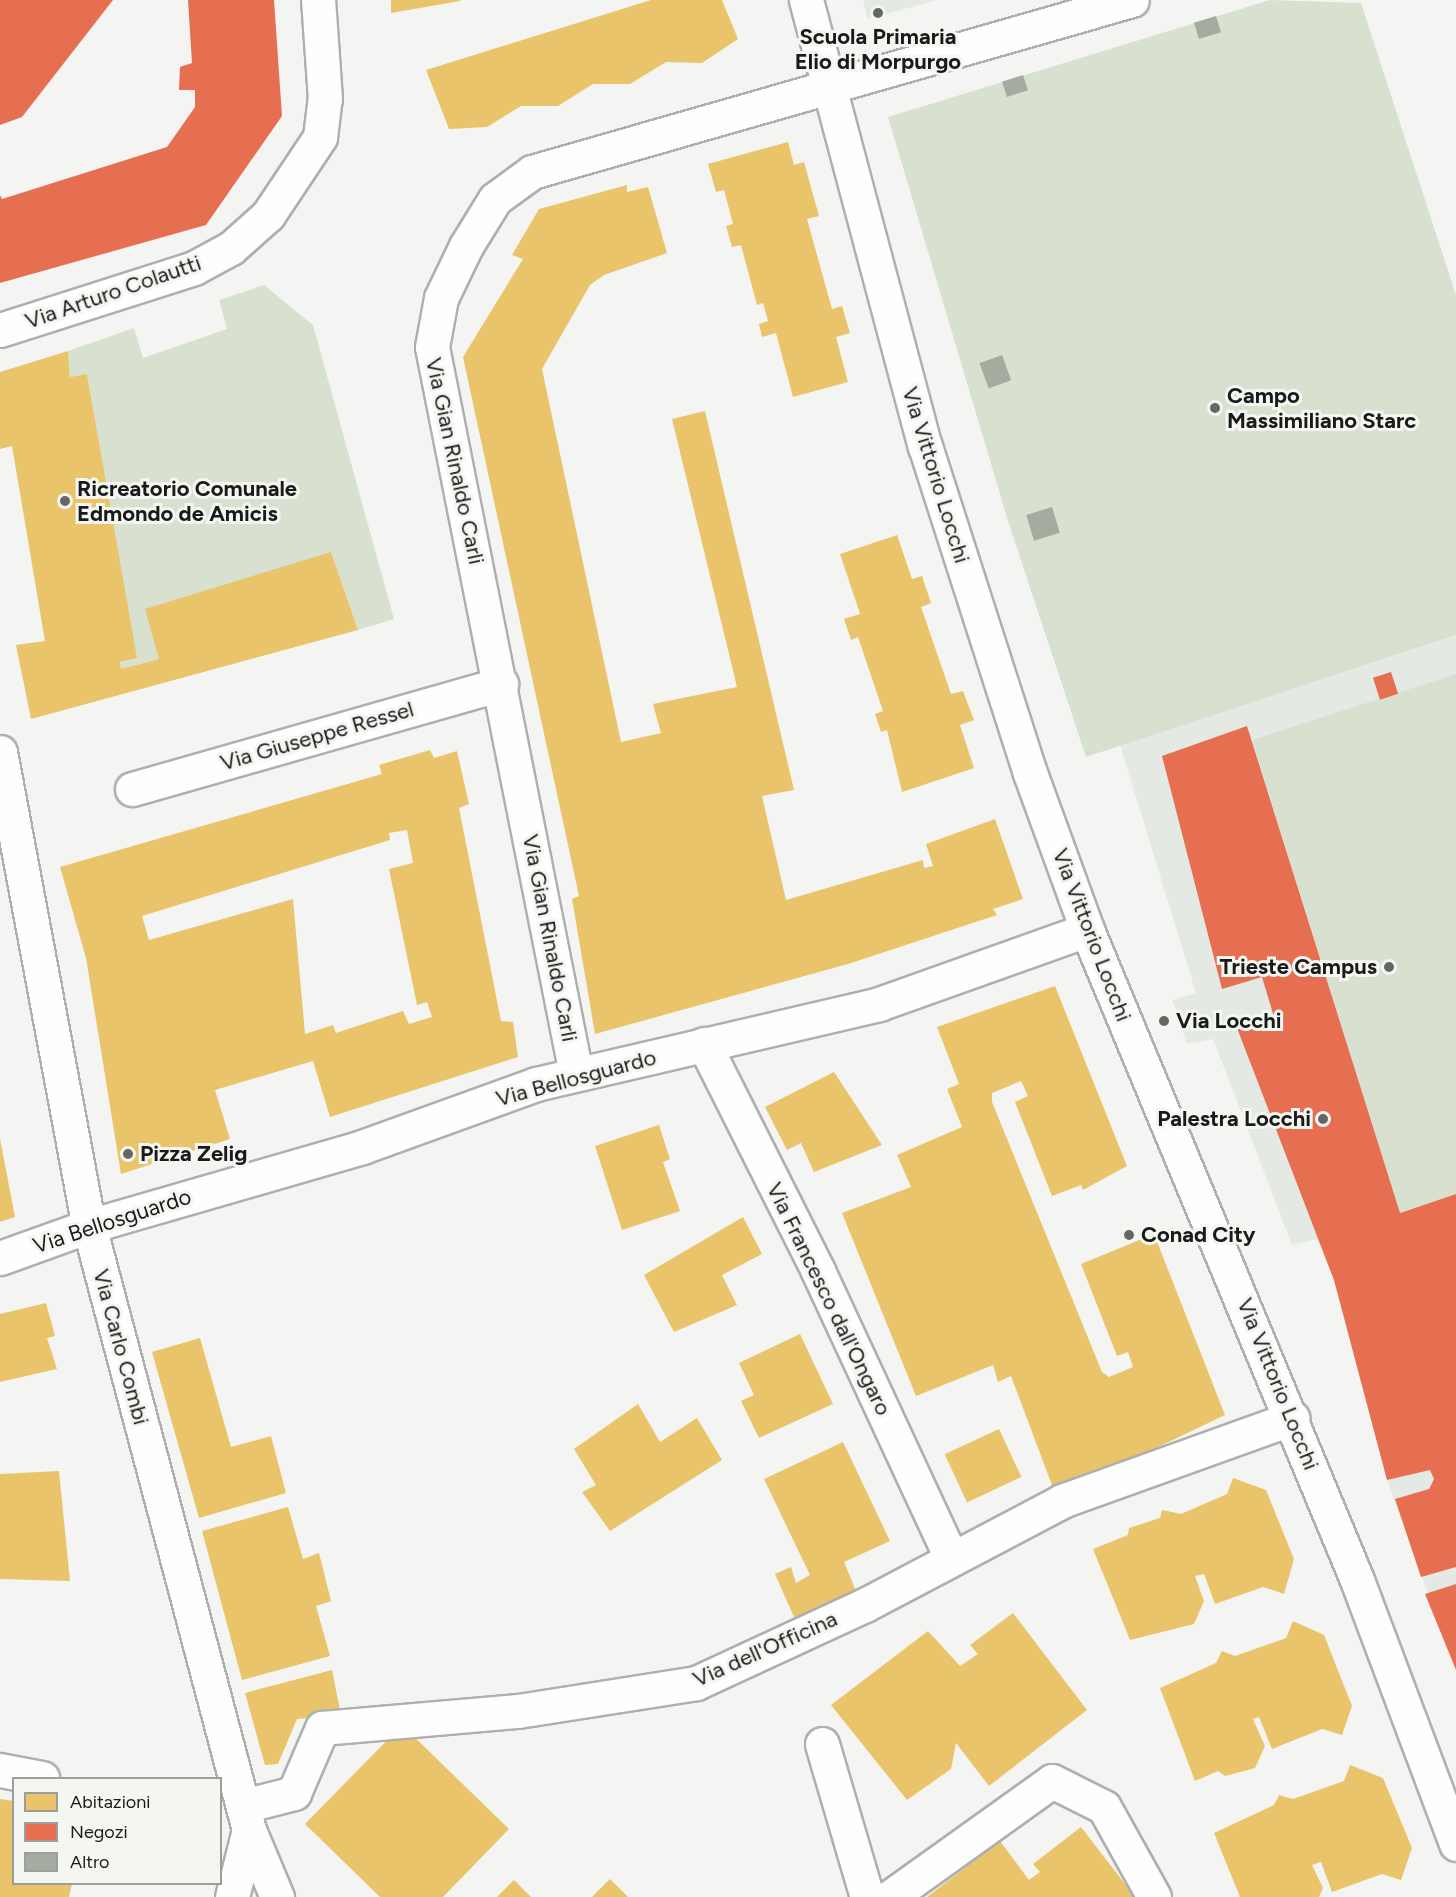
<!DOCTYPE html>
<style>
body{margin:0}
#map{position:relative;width:1456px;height:1897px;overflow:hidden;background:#f4f5f3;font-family:Figtree,sans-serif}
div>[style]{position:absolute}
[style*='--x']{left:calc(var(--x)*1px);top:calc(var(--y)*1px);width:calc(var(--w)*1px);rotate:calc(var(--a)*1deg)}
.built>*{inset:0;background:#e5e9e3}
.green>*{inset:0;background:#d8e1cf}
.homes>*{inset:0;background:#e9c46a;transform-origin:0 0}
.shops>*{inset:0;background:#e76f51;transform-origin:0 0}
.building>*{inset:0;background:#a6aba0;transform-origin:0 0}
.roads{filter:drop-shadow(2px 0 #aeafae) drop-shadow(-2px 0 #aeafae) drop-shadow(0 2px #aeafae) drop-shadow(0 -2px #aeafae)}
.street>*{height:33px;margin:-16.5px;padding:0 16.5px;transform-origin:16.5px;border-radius:16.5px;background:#fdfefd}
.secondary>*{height:33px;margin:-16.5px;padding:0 16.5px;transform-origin:16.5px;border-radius:16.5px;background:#fdfefd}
.dots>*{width:16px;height:16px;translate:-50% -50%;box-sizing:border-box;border:3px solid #f4f6f2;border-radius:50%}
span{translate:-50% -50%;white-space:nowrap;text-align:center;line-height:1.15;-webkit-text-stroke:6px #f4f6f2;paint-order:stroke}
.poi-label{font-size:22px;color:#191a19;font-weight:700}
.left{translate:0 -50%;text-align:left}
.right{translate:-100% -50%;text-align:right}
.street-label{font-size:22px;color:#191a19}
.legend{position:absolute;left:12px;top:1777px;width:210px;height:108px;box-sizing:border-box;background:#f4f6f2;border:2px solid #9c9e9b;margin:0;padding:8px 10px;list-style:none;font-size:18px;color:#191a19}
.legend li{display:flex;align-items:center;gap:12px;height:30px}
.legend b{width:30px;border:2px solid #9c9e9b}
</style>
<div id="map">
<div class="built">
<i style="clip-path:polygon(863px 0,937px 0,868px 19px)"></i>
<i style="clip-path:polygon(1456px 635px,1456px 1670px,1387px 1480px,1334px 1280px,1317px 1239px,1292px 1245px,1213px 1039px,1187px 1044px,1172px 1000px,1196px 993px,1120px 745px)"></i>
</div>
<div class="green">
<i style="clip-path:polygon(1270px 0,1361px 3px,1456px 295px,1456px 635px,1086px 757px,1008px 521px,888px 117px)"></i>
<i style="clip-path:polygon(264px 285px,313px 325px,394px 619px,358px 630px,331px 552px,159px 659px,121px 669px,120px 662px,136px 658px,87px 374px,70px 377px,68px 351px,134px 328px,143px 358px,227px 329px,219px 300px)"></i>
<i style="clip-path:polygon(1456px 674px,1456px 1194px,1317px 1239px,1246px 1026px,1349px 1050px,1252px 740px)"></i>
</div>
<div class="homes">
<i style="clip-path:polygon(391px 0,460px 0,460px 1px,391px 13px)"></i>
<i style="clip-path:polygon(651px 0,722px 0,738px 39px,702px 63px,666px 62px,630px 84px,593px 84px,558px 106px,521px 106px,487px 127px,449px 129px,426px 70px)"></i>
<i style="clip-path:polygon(788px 142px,794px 165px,804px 162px,819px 216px,807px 219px,832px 309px,842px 306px,850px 333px,836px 337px,848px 382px,793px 397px,776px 333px,762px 337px,759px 324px,768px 321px,763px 303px,757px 305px,741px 245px,732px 247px,726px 226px,733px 224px,724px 190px,716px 192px,708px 164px)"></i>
<i style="clip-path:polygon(627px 185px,627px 192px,648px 187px,667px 253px,604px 275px,590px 285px,542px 369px,621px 742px,661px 733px,653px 704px,737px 687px,672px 419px,705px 411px,794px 790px,762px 796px,786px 900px,923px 860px,924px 868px,933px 866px,926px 844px,995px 819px,1023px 899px,993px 909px,997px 915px,848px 964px,595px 1034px,572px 899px,579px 896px,463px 357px,523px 259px,512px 255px,539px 209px)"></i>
<i style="clip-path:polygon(68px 351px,70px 377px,87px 374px,137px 658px,120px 662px,121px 669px,159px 659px,145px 609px,331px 552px,358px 630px,31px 719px,16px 645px,45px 641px,12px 446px,0 449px,0 372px)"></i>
<i style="clip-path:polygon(897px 535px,912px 579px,922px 576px,931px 603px,921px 607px,951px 694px,963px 691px,974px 720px,960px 725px,974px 768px,902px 792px,887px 730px,881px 732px,875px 714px,883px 711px,858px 637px,851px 640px,844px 619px,860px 614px,840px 554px)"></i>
<i style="clip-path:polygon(evenodd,430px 750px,434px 758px,457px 751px,469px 804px,459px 808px,501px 1021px,513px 1022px,518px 1057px,330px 1117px,313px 1061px,215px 1090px,230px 1139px,121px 1174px,86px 958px,60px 867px,382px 774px,379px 765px,430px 750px,407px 830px,413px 863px,389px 869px,417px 1005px,427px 1002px,432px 1017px,409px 1024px,403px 1011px,336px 1033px,333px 1025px,305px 1034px,293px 899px,149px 940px,142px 916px,390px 840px,389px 833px,407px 830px)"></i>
<i style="clip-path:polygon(1055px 986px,1127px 1166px,1083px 1190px,1081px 1185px,1052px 1196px,1015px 1102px,1028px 1096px,1021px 1081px,992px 1093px,992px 1102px,1102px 1372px,1109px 1377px,1133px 1367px,1128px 1352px,1117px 1356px,1081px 1264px,1154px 1234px,1225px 1415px,1056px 1496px,1011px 1376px,998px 1382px,993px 1365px,916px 1396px,842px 1213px,911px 1187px,897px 1155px,962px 1127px,947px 1089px,959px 1084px,937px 1027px)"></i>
<i style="clip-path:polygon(834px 1072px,882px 1145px,814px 1172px,801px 1143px,787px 1150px,765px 1107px)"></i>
<i style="clip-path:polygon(659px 1125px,670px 1159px,663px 1162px,680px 1211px,622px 1230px,595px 1146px)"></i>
<i style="clip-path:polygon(0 1139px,15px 1217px,0 1222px)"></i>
<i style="clip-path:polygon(743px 1217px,762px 1254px,722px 1275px,737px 1305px,674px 1332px,644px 1275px)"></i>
<i style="clip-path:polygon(46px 1303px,55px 1336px,47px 1338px,57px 1369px,0 1382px,0 1314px)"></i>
<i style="clip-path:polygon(800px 1334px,833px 1404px,759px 1438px,741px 1401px,754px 1395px,739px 1363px)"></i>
<i style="clip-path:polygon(200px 1338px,231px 1447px,271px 1436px,286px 1493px,199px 1518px,152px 1352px)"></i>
<i style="clip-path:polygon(638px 1404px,660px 1442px,697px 1418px,722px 1460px,610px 1531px,582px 1492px,596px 1485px,574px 1449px)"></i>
<i style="left:999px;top:1429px;width:53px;height:60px;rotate:65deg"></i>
<i style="clip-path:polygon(843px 1442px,890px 1541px,844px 1562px,859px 1598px,798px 1626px,775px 1574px,791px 1567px,796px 1583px,810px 1575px,764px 1479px)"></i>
<i style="clip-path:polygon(59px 1471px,70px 1581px,0 1579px,0 1474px)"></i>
<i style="clip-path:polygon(1233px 1478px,1266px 1490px,1294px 1559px,1284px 1594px,1263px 1587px,1215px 1604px,1204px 1574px,1195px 1576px,1204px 1601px,1194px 1624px,1130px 1640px,1093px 1549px,1128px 1535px,1129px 1528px,1160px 1518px,1162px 1510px,1181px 1514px,1227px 1494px)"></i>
<i style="clip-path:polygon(288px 1507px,303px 1559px,319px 1553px,331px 1601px,316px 1606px,330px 1656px,242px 1680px,202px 1531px)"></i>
<i style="clip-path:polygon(1013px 1613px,1087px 1710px,989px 1786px,956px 1743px,951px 1769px,907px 1800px,831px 1705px,928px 1631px,960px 1666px,978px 1654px,970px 1645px)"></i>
<i style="clip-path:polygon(1293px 1621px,1324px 1635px,1352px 1706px,1342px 1735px,1322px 1729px,1272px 1749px,1259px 1717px,1253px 1719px,1265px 1746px,1255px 1768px,1225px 1776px,1218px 1771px,1195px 1781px,1160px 1688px,1216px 1663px,1222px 1651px,1235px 1656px,1286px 1638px)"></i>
<i style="clip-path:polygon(332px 1670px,341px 1715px,297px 1719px,278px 1764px,265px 1765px,245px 1693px)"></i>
<i style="clip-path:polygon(402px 1725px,509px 1829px,443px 1897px,380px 1897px,305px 1824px)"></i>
<i style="clip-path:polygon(1350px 1765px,1383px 1778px,1412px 1848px,1401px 1880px,1382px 1874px,1332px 1892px,1321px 1862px,1312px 1865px,1323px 1888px,1319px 1897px,1240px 1897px,1214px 1833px,1274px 1805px,1279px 1795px,1293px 1799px,1344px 1781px)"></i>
<i style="clip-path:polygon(0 1799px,14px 1801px,14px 1884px,72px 1884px,69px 1897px,0 1897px)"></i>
<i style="clip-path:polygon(1081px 1827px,1135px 1897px,927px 1897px,1000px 1841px,1029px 1880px,1040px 1872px,1033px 1864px)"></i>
<i style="clip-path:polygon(610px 1879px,628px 1897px,592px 1897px)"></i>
<i style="clip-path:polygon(514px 1880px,531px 1897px,497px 1897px)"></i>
</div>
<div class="shops">
<i style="clip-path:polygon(0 0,113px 0,22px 117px,0 125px)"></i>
<i style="clip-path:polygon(188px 0,274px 0,282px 116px,206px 225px,0 283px,0 195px,2px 199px,167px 147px,195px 107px,195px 90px,179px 90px,180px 67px,192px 63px)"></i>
<i style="left:1391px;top:672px;width:23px;height:19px;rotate:72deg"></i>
<i style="clip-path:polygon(1247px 726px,1400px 1213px,1456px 1194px,1456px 1567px,1421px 1577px,1395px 1499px,1429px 1489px,1434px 1479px,1430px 1470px,1387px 1480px,1334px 1280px,1237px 1028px,1274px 1017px,1262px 977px,1222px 989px,1162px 756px)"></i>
<i style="clip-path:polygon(1456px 1584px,1456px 1670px,1425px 1594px)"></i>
</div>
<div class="building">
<i style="left:1216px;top:16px;width:17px;height:23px;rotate:73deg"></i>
<i style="left:1023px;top:75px;width:16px;height:22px;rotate:72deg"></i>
<i style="left:1002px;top:355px;width:27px;height:24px;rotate:70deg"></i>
<i style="left:1052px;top:507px;width:27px;height:27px;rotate:73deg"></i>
</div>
<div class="roads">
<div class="street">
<i style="--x:0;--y:752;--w:482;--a:79.4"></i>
<i style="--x:89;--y:1226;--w:625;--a:75.16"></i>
<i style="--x:249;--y:1830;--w:73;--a:67.3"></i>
<i style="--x:132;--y:789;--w:384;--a:-15.9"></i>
<i style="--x:704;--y:1044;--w:254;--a:63.3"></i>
<i style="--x:818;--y:1271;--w:314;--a:65.1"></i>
<i style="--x:576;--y:1074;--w:741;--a:-101.2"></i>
<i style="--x:432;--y:347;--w:50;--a:-79.6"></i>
<i style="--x:441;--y:298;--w:58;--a:-64.3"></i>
<i style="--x:466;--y:246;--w:55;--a:-58.3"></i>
<i style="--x:495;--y:199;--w:46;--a:-36.1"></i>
<i style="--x:532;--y:172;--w:624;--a:-16"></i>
<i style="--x:0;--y:1258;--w:95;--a:-19.8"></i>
<i style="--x:89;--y:1226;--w:284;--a:-16.1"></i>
<i style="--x:362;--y:1147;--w:185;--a:-19.9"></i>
<i style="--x:536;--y:1084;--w:352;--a:-13.1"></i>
<i style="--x:879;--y:1004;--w:221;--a:-19.6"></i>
<i style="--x:822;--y:1744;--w:159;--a:73.6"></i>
<i style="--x:0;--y:1770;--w:43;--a:10.8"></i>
<i style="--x:243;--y:1806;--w:53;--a:-14.3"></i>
<i style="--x:294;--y:1793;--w:71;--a:-66.7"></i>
<i style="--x:322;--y:1728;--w:197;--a:-5"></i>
<i style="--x:518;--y:1711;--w:180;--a:-8.9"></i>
<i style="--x:696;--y:1683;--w:186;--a:-24.8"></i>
<i style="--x:865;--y:1605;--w:223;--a:-27.8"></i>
<i style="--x:1062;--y:1501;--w:245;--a:-19.8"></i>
<i style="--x:232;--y:1897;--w:69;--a:-75.8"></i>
<i style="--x:890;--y:1897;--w:199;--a:-35.6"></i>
<i style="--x:1052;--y:1781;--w:58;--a:26.6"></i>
<i style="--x:1104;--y:1807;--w:103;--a:60.9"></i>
</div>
<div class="secondary">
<i style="--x:806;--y:0;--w:462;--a:75.1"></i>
<i style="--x:925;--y:446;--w:343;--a:72.2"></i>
<i style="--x:1030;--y:773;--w:167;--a:70"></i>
<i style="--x:1087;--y:930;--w:704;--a:67.44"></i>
<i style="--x:1357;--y:1580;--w:282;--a:69.4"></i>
<i style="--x:0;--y:330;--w:204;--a:-17.7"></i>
<i style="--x:194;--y:268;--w:42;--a:-28.4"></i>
<i style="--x:231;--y:248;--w:50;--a:-41.7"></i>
<i style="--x:268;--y:215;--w:94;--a:-56.3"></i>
<i style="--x:320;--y:137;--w:38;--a:-83"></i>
<i style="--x:325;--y:99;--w:99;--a:-94"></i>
</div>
</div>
<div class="dots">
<i style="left:878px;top:13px;background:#666765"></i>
<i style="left:1215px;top:408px;background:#666765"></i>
<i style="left:65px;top:501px;background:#666765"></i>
<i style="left:1389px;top:967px;background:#666765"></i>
<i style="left:1164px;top:1021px;background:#666765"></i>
<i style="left:1323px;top:1119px;background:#666765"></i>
<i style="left:128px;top:1154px;background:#666765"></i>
<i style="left:1129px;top:1235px;background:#666765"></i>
</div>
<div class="poi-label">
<span style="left:878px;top:49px">Scuola Primaria<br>Elio di Morpurgo</span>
<span class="left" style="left:1227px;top:408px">Campo<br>Massimiliano Starc</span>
<span class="left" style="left:77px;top:501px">Ricreatorio Comunale<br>Edmondo de Amicis</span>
<span class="right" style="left:1377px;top:967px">Trieste Campus</span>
<span class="left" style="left:1176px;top:1021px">Via Locchi</span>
<span class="right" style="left:1311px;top:1119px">Palestra Locchi</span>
<span class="left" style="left:140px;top:1154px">Pizza Zelig</span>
<span class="left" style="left:1141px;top:1235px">Conad City</span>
</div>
<div class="street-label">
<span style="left:113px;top:292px;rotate:-19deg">Via Arturo Colautti</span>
<span style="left:455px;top:461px;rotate:78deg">Via Gian Rinaldo Carli</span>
<span style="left:936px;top:475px;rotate:73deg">Via Vittorio Locchi</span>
<span style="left:317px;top:736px;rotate:-16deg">Via Giuseppe Ressel</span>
<span style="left:1092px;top:935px;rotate:69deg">Via Vittorio Locchi</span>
<span style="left:550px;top:938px;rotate:79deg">Via Gian Rinaldo Carli</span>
<span style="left:576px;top:1078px;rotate:-15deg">Via Bellosguardo</span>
<span style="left:112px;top:1221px;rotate:-18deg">Via Bellosguardo</span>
<span style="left:829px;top:1299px;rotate:64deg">Via Francesco dall'Ongaro</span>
<span style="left:121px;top:1347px;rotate:75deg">Via Carlo Combi</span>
<span style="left:1278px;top:1384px;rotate:68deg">Via Vittorio Locchi</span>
<span style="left:765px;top:1649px;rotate:-24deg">Via dell'Officina</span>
</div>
<ul class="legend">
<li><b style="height:16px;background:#e9c46a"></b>Abitazioni</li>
<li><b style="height:16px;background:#e76f51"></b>Negozi</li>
<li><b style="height:16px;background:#a6aba0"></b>Altro</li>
</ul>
</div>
